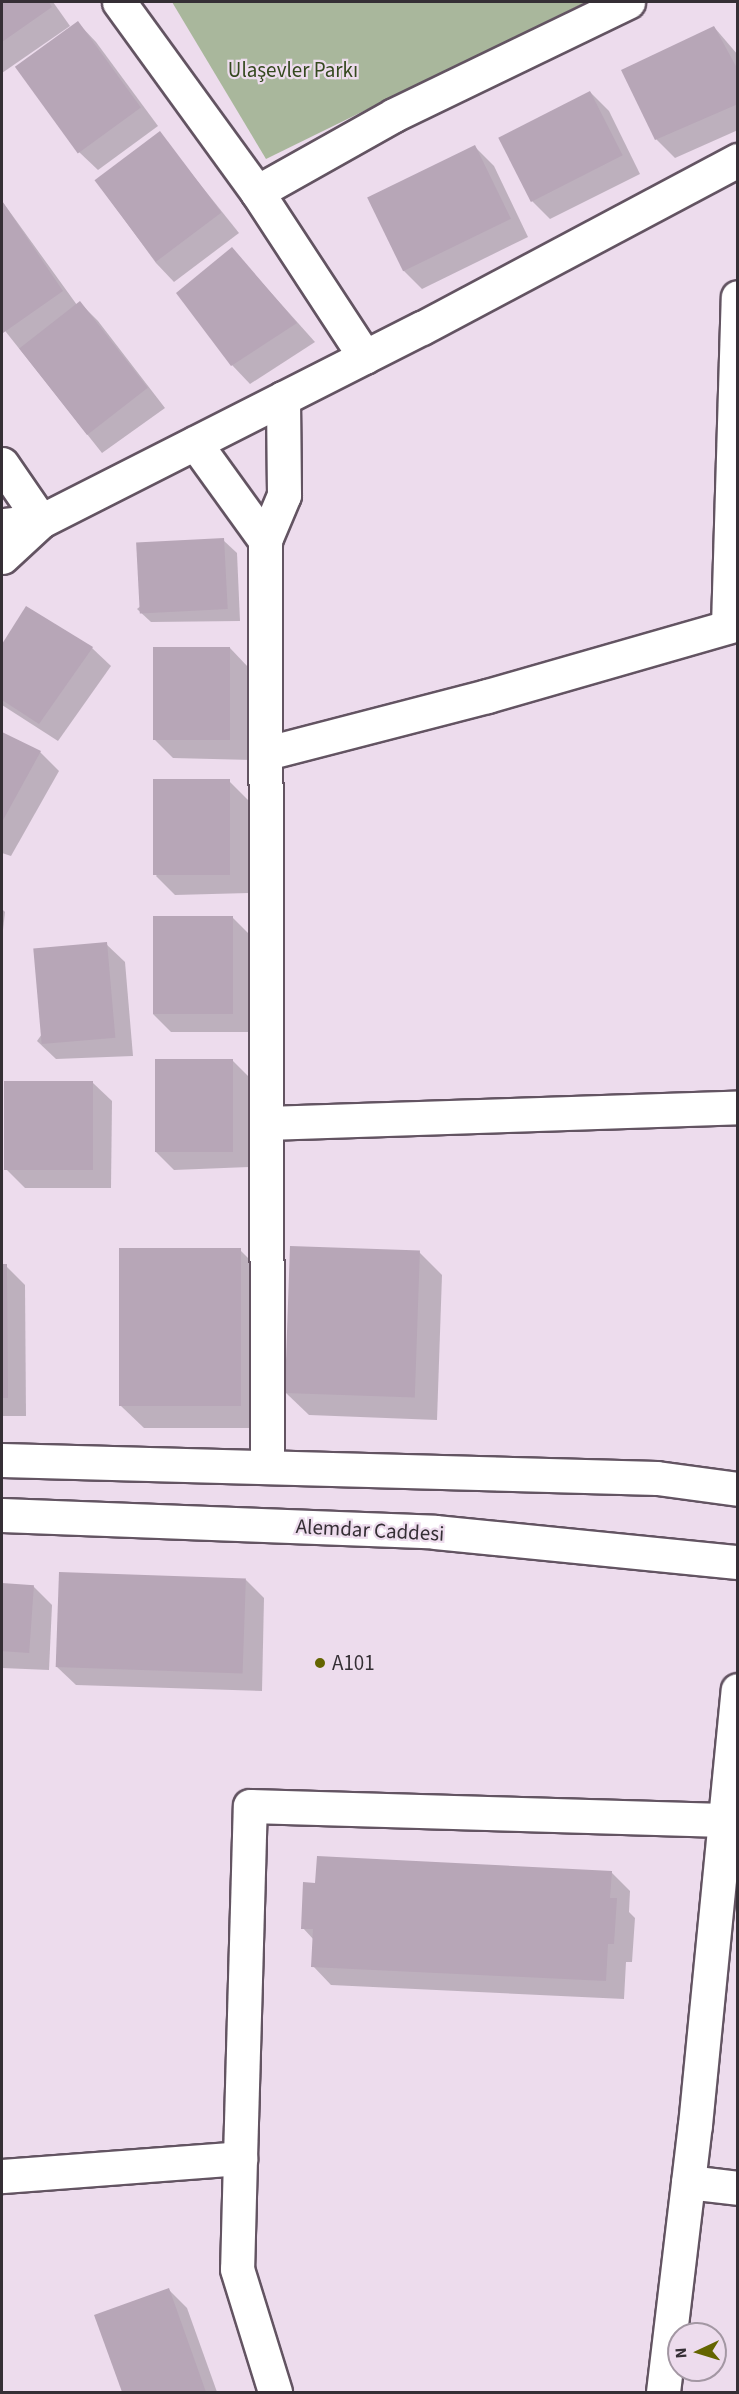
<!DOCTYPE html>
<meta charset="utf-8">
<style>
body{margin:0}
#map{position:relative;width:739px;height:2394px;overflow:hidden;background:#eddced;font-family:"Source Sans 3",sans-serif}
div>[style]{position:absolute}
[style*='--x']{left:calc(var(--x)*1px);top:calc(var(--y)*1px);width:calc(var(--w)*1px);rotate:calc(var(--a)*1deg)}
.green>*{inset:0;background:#a9b79c}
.shadow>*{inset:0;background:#0003}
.building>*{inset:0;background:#b7a6b7;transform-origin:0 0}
.roads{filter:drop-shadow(2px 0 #635462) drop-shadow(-2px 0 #635462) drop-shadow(0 2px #635462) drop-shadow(0 -2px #635462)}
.street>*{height:33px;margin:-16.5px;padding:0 16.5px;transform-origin:16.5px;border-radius:16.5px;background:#fff}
.secondary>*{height:33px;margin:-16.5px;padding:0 16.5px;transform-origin:16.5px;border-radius:16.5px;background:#fff}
.dots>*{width:16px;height:16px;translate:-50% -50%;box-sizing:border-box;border:3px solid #eddced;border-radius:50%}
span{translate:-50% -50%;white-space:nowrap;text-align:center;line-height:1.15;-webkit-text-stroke:4.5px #eddced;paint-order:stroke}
.park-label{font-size:21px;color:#35491f}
.street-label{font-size:21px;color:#352f35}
.poi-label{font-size:21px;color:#352f35}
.left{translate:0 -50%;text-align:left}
.frame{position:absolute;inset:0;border:3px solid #352f35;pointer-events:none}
.north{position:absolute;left:667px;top:2322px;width:60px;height:60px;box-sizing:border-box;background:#eddced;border:2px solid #a397a3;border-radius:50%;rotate:266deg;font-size:16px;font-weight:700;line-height:24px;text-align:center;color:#352f35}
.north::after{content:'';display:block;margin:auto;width:21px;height:27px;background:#646500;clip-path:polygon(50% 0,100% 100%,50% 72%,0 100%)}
</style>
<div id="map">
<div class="green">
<i style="clip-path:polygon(172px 2px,586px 2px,266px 159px)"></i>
</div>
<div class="shadow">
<i style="clip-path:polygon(2px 2px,53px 2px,70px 26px,2px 73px)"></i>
<i style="clip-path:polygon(78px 23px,96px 42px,158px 126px,98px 170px,79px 152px)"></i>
<i style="clip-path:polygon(714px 27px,738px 55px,738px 130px,675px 158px,656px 139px)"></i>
<i style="clip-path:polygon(590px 92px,609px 111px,640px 174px,550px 219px,531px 200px,500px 138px)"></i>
<i style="clip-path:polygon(159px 133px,239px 233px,174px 282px,156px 263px,97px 182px)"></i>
<i style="clip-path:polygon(475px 147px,494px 166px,528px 237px,422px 289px,404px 271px,370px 201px)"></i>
<i style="clip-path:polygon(2px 201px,77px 305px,80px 303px,98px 321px,165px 408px,102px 453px,2px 327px)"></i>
<i style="clip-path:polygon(232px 249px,315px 342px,250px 384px,232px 365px)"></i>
<i style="clip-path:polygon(223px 540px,237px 553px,240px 621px,151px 622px,137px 609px)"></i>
<i style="clip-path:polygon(27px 608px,92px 648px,111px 666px,58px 741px,2px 705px,2px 647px)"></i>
<i style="clip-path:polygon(230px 648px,248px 667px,252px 760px,173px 758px,155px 740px)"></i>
<i style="clip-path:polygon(2px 734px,40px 752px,59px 771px,11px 856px,2px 853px)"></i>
<i style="clip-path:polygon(229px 781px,248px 800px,249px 893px,175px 895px,156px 876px)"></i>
<i style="clip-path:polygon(2px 909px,5px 912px,2px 939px)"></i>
<i style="clip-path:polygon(232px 917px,251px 936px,254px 1032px,171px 1032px,153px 1014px)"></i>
<i style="clip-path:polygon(106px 944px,125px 962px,133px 1056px,56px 1059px,37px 1041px)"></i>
<i style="clip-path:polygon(232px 1060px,251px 1079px,249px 1167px,174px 1170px,155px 1151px)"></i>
<i style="clip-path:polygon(93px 1083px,112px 1101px,111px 1188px,25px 1188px,6px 1169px)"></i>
<i style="clip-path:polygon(240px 1250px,263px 1273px,264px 1428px,144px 1428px,121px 1406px)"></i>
<i style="clip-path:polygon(419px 1252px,442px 1275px,437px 1420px,309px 1415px,286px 1393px)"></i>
<i style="clip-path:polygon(2px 1266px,6px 1266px,25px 1285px,26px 1416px,2px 1416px)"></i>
<i style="clip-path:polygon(246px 1580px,264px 1598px,262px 1691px,76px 1685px,57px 1667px)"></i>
<i style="clip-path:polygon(2px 1584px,33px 1586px,52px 1605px,49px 1670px,2px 1668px)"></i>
<i style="clip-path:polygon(611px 1872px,630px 1891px,629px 1912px,635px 1918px,632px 1962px,626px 1962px,624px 1999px,331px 1985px,313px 1966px,314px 1940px,303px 1928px)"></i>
<i style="clip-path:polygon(169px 2290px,187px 2308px,217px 2392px,124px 2392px,96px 2315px)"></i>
</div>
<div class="building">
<i style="clip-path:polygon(2px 2px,49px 2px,52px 7px,2px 42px)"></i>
<i style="left:78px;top:21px;width:107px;height:78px;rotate:54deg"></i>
<i style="clip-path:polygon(714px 26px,738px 70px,738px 104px,655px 140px,621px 70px)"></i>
<i style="left:590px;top:91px;width:72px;height:103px;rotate:63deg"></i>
<i style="left:160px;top:131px;width:102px;height:82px;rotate:53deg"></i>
<i style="left:475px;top:145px;width:82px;height:120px;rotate:64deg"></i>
<i style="clip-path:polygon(2px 201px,63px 291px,3px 333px,2px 330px)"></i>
<i style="clip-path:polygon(232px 247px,297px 323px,231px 366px,176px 293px)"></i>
<i style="left:80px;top:301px;width:110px;height:77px;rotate:52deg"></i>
<i style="left:224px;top:538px;width:71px;height:88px;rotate:87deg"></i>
<i style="clip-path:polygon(26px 606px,93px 647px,39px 724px,2px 700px,2px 644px)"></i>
<i style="left:153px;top:647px;width:77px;height:93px"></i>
<i style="clip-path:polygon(2px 732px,41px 751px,2px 822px)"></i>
<i style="left:230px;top:779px;width:96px;height:77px;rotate:90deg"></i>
<i style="left:153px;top:916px;width:80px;height:98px"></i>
<i style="left:107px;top:942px;width:96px;height:74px;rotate:85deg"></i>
<i style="left:155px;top:1059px;width:78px;height:93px"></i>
<i style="left:4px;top:1081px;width:89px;height:89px"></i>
<i style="left:290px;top:1246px;width:130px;height:147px;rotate:2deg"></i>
<i style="left:241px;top:1248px;width:158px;height:122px;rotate:90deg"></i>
<i style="clip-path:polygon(2px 1264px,7px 1264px,8px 1398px,2px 1398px)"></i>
<i style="left:59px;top:1572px;width:187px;height:95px;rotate:2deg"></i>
<i style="left:2px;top:1583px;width:32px;height:68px;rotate:4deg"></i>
<i style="clip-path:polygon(317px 1856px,612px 1871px,610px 1898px,617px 1898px,614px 1944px,608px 1944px,606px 1981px,311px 1967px,313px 1929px,301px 1929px,303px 1882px,315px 1883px)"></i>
<i style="clip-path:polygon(169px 2288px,206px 2392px,122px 2392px,94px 2315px)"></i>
</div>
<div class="roads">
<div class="street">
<i style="--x:119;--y:2;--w:235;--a:54"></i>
<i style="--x:257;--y:192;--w:197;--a:56.8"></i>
<i style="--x:257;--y:192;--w:157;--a:-29.3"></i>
<i style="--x:394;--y:115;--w:260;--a:-25.8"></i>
<i style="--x:195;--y:443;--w:120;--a:54.2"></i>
<i style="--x:265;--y:540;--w:927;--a:89.88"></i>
<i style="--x:2;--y:464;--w:69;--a:55.6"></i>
<i style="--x:41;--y:521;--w:39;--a:174"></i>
<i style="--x:265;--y:540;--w:49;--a:-67.1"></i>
<i style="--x:284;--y:495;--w:97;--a:-90.6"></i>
<i style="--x:2;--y:557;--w:53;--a:-42.7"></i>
<i style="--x:41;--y:521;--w:427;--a:-26.9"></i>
<i style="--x:422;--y:328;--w:358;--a:-28"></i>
<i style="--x:728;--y:626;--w:329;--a:-88.3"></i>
<i style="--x:267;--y:753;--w:227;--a:-14.5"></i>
<i style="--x:487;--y:696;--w:261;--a:-16"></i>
<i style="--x:268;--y:1123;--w:470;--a:-1.9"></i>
<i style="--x:240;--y:2158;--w:111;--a:91.5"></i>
<i style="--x:237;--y:2269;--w:129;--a:72.8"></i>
<i style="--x:2;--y:2176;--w:239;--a:-4.3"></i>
<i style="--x:240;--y:2158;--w:352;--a:-88.4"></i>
<i style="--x:250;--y:1806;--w:474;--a:1.7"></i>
<i style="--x:688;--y:2182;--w:50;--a:6.8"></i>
<i style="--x:663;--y:2392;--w:269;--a:-83.2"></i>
<i style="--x:695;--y:2125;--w:437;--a:-84.4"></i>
</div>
<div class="secondary">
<i style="--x:2;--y:1460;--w:655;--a:1.57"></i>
<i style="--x:657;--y:1478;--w:82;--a:7.7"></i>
<i style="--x:2;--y:1515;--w:433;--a:2.2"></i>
<i style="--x:435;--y:1532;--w:304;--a:5.7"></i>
</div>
</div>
<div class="dots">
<i style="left:320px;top:1663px;background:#646500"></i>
</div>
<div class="park-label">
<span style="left:293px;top:70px">Ulaşevler Parkı</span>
</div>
<div class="street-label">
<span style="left:370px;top:1530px;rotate:3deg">Alemdar Caddesi</span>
</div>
<div class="poi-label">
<span class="left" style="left:332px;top:1663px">A101</span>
</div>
<div class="frame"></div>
<div class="north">N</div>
</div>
